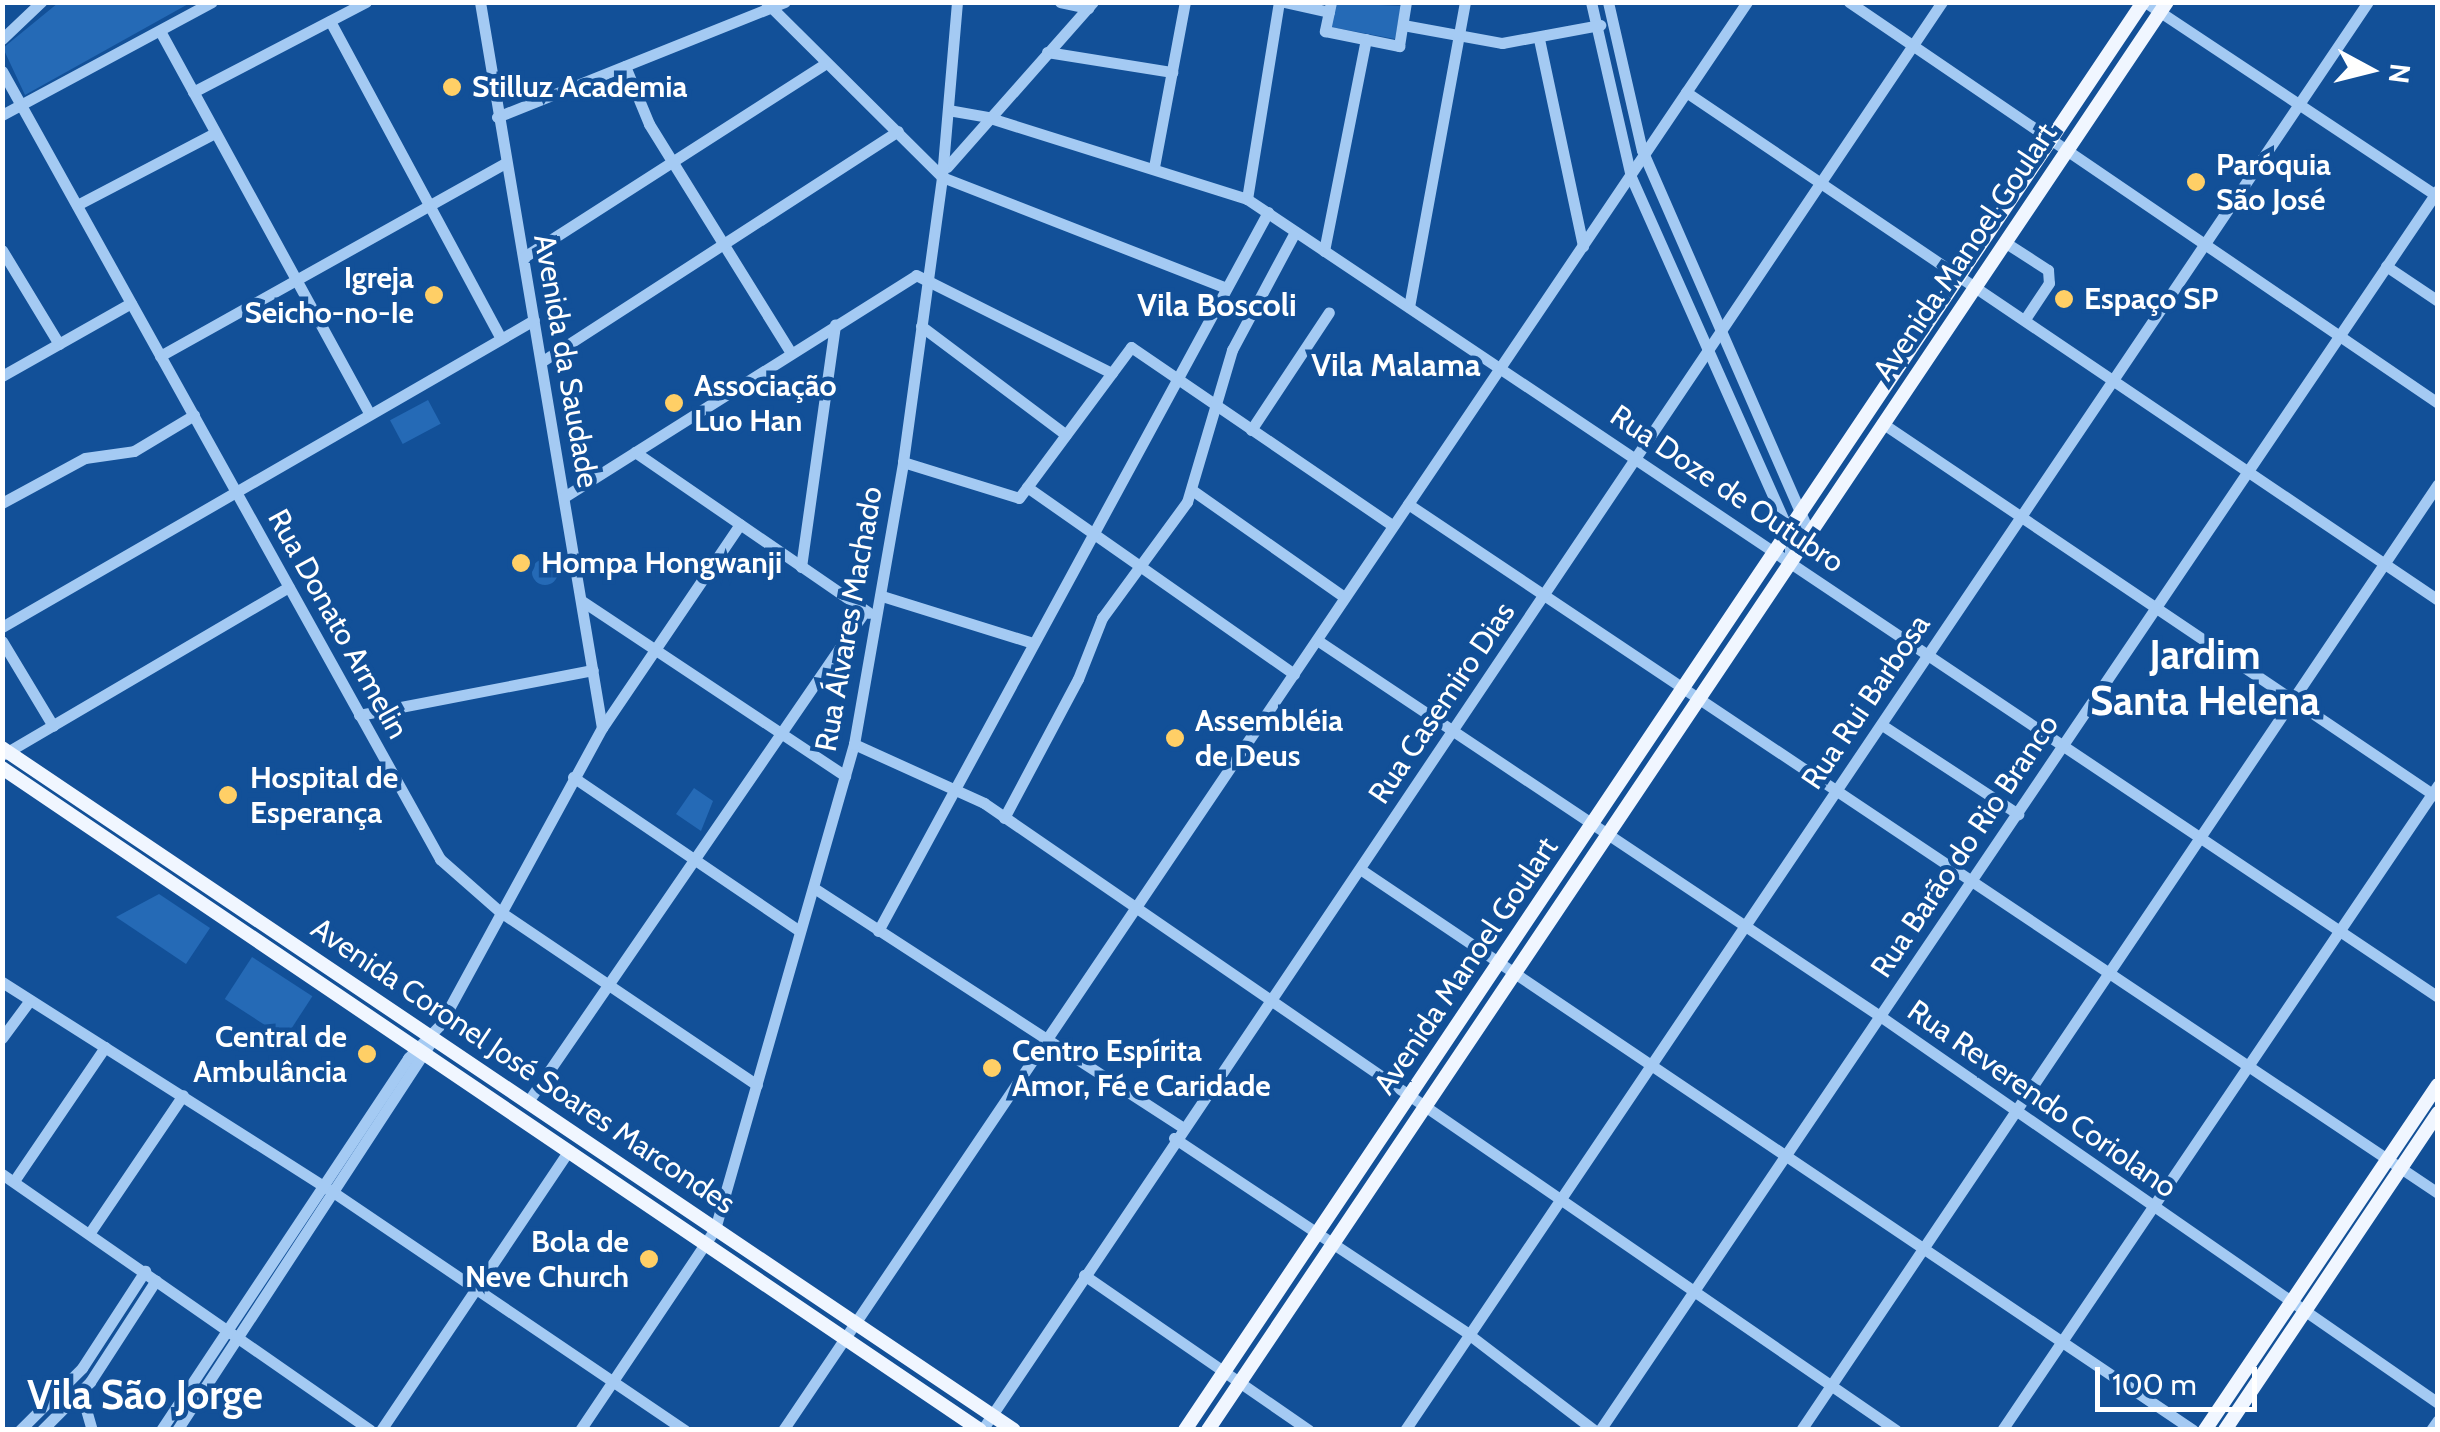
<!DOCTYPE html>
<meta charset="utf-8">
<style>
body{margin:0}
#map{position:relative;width:2440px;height:1432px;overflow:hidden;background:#125098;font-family:Cabin,sans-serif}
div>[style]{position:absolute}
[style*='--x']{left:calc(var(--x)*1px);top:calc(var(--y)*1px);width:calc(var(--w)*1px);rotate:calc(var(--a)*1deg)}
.green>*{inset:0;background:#256ab6;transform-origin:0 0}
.round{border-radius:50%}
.minor>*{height:11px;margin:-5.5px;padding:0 5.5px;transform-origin:5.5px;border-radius:5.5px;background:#a4caf3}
.major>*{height:14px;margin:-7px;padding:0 7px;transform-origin:7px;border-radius:7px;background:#f0f6ff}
.dots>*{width:28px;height:28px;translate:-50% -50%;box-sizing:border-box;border:5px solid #125098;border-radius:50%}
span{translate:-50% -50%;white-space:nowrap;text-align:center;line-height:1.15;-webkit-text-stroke:9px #125098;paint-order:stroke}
.poi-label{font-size:30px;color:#fff;font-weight:700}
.left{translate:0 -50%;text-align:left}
.right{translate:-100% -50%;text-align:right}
.street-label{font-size:30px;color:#fff}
.neighbourhood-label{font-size:32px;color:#fff;font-weight:700}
.district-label{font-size:40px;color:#fff;font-weight:700}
.frame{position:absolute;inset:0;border:5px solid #fff;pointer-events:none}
.north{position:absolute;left:2320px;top:20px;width:100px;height:100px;-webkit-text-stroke:8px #125098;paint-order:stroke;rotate:97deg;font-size:28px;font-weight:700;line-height:40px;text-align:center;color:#fff}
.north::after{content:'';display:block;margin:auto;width:35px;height:45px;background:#fff;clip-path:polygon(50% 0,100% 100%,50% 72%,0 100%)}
.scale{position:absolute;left:2095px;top:1367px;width:162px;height:45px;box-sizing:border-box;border:5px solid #fff;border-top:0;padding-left:12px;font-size:30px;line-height:35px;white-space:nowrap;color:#fff;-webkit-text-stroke:8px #125098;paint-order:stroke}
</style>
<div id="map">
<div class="green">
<i style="clip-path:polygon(58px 3px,58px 2px,190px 3px,25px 95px,3px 48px)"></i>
<i style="clip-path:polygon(1335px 3px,1401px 6px,1395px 39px,1331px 27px)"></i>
<i style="left:428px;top:400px;width:27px;height:43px;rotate:62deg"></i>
<i class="round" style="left:532px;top:559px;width:26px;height:26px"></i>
<i style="clip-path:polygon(694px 788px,713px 801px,701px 831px,676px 814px)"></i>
<i style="clip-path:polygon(159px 894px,210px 928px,186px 964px,116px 917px)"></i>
<i style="left:252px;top:957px;width:72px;height:50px;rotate:33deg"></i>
</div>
<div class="minor">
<i style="--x:480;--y:2;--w:736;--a:80.46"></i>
<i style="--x:766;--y:2;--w:248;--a:44.8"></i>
<i style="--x:942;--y:177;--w:305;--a:21.3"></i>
<i style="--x:1060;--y:2;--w:29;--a:12"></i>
<i style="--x:1284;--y:2;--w:46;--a:12.5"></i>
<i style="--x:1331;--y:2;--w:30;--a:102"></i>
<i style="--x:1325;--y:31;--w:76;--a:11.5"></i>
<i style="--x:1399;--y:46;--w:45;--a:-81"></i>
<i style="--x:1591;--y:2;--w:180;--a:77.1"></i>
<i style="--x:1631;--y:177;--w:391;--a:66"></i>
<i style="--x:1790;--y:534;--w:28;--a:90"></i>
<i style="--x:1608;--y:2;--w:152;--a:77.1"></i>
<i style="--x:1642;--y:150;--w:418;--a:66.4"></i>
<i style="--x:1809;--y:533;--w:19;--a:177"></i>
<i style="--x:1849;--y:2;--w:713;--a:34.25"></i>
<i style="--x:2145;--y:2;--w:351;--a:33.6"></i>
<i style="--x:330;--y:21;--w:359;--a:61.7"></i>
<i style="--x:1403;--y:25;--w:101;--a:10.3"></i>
<i style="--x:1502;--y:43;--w:100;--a:-10.4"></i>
<i style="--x:160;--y:31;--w:435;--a:61.3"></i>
<i style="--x:2;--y:39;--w:54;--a:-43.5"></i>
<i style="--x:1539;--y:39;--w:212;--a:78"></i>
<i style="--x:1047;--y:52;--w:127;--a:9.1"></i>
<i style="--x:625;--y:66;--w:63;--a:67.5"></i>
<i style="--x:649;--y:124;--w:267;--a:58.2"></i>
<i style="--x:2;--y:71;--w:902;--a:60.93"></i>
<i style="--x:440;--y:859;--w:79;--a:41.4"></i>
<i style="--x:499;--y:911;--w:311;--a:34"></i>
<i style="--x:193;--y:92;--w:195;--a:-27.5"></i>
<i style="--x:1686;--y:92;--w:908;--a:34.04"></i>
<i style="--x:948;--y:110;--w:40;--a:10"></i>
<i style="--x:987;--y:117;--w:273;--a:17.5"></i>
<i style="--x:1247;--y:199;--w:1434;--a:33.82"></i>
<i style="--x:2;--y:115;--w:238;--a:-28.3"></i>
<i style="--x:497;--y:117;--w:310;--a:-21.8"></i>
<i style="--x:947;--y:167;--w:220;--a:-48.5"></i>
<i style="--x:1154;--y:167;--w:168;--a:-79.4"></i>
<i style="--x:1247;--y:199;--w:200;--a:-80.8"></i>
<i style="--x:77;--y:205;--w:153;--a:-27.6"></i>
<i style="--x:2006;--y:243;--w:50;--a:32.7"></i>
<i style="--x:2048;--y:270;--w:13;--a:86"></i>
<i style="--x:2049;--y:283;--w:43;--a:123.7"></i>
<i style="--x:2;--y:250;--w:110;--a:58.8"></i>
<i style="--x:1324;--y:251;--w:216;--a:-78.8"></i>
<i style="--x:524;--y:257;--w:359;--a:-32.7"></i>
<i style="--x:2386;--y:266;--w:63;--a:33.9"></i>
<i style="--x:1409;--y:307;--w:310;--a:-79.6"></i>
<i style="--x:921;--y:326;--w:181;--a:36.9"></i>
<i style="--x:160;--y:356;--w:395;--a:-29.2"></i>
<i style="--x:541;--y:362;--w:425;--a:-32.9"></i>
<i style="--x:2;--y:376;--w:148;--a:-29.5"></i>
<i style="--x:1882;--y:423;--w:666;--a:33.98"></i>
<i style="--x:1251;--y:430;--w:141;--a:-56.5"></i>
<i style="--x:635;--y:452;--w:284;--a:34.5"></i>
<i style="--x:903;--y:462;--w:121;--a:17.2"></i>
<i style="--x:1019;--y:498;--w:188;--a:-53.4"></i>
<i style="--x:1131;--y:347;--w:317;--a:34.3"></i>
<i style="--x:1027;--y:487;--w:326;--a:35"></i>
<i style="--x:1192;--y:490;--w:186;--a:35.1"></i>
<i style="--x:564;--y:497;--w:416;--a:-32.2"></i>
<i style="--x:916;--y:275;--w:219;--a:26.6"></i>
<i style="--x:2;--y:503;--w:94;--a:-28.5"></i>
<i style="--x:85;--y:458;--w:49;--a:-8.1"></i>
<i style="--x:134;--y:451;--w:70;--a:-31"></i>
<i style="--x:1408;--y:504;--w:1239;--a:33.78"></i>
<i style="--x:801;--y:567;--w:245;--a:-82"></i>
<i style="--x:882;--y:596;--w:158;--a:17.3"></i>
<i style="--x:582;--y:601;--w:316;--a:33.6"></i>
<i style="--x:2;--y:627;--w:614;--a:-29.99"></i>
<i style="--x:1317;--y:640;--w:677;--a:33.74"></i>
<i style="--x:1880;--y:1016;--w:679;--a:34.74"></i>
<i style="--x:2;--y:641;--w:99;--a:59"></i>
<i style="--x:359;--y:715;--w:238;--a:-10.9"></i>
<i style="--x:1882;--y:725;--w:163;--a:33.2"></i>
<i style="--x:854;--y:744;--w:143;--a:24.4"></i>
<i style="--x:984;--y:803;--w:1107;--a:34.51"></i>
<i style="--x:4;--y:754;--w:330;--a:-30.4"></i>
<i style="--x:573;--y:777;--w:274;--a:34.2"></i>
<i style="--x:1004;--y:818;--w:157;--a:-62"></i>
<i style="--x:1078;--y:679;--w:66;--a:-68.5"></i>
<i style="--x:1102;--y:618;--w:144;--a:-53.8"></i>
<i style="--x:1187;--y:502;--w:159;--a:-73.5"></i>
<i style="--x:1232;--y:350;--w:134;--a:-61.9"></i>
<i style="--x:1360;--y:869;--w:1004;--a:33.96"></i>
<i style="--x:814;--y:888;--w:437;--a:33"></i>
<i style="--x:878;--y:931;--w:818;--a:-61.52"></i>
<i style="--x:2;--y:982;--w:392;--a:32.4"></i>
<i style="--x:333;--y:1192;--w:425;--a:34.1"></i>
<i style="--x:2;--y:1038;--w:47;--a:-53.6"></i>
<i style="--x:527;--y:1103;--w:597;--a:-55.51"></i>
<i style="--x:1174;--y:1138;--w:352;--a:33.6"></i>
<i style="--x:1467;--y:1333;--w:160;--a:37.4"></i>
<i style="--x:2;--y:1174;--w:448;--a:34.8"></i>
<i style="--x:14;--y:1181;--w:162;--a:-55.8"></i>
<i style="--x:91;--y:1231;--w:164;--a:-55.9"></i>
<i style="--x:1084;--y:1275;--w:273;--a:34.6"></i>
<i style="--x:72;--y:1390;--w:14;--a:39"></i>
<i style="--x:83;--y:1399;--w:32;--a:74"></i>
<i style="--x:20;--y:1430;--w:88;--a:-45"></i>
<i style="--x:82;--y:1368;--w:116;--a:-57"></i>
<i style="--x:42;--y:1430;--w:68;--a:-45"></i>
<i style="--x:90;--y:1382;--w:121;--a:-57.1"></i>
<i style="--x:161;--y:1430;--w:447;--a:-56.4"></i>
<i style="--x:408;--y:1058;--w:46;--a:-45.9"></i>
<i style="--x:440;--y:1025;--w:338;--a:-61.4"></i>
<i style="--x:602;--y:728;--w:246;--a:-55.9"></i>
<i style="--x:177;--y:1430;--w:467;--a:-56.8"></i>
<i style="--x:381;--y:1430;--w:337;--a:-56.1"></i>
<i style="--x:580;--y:1430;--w:242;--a:-56.1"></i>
<i style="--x:715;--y:1229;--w:505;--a:-74.01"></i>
<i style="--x:854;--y:744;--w:286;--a:-80.1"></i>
<i style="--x:903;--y:462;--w:288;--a:-82.2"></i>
<i style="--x:942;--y:177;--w:176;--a:-85.1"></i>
<i style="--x:783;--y:1430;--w:1723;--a:-55.98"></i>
<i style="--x:982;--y:1430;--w:1721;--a:-56.09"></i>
<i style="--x:1405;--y:1430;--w:1722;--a:-56.01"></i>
<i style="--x:1600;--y:1430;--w:1497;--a:-55.95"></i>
<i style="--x:1801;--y:1430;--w:1140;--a:-56.05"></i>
<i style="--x:2002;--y:1430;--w:779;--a:-55.94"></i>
<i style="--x:2431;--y:1430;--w:12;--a:-55"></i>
</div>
<div class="major">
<i style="--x:2;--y:748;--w:1220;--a:33.98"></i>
<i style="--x:2;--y:768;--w:1181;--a:34.09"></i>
<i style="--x:1185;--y:1430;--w:1720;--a:-56.14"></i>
<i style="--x:1208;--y:1430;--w:1720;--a:-56.12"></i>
<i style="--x:2205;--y:1430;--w:416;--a:-56"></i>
<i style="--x:2225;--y:1430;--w:382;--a:-56.1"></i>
</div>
<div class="dots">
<i style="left:452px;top:87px;background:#ffcf66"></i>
<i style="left:2196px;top:182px;background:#ffcf66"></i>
<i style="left:434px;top:295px;background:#ffcf66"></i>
<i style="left:2064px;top:299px;background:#ffcf66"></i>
<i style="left:674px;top:403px;background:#ffcf66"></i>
<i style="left:521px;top:563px;background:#ffcf66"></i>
<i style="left:1175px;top:738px;background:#ffcf66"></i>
<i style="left:228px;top:795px;background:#ffcf66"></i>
<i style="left:367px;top:1054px;background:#ffcf66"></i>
<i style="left:992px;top:1068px;background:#ffcf66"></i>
<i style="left:649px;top:1259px;background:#ffcf66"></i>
</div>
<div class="poi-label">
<span class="left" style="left:472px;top:87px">Stilluz Academia</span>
<span class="left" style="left:2216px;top:182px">Paróquia<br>São José</span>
<span class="right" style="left:414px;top:295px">Igreja<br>Seicho-no-Ie</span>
<span class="left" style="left:2084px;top:299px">Espaço SP</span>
<span class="left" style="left:694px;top:403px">Associação<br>Luo Han</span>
<span class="left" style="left:541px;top:563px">Hompa Hongwanji</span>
<span class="left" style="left:1195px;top:738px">Assembléia<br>de Deus</span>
<span class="left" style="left:250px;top:795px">Hospital de<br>Esperança</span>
<span class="right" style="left:347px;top:1054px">Central de<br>Ambulância</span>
<span class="left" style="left:1012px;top:1068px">Centro Espírita<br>Amor, Fé e Caridade</span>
<span class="right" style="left:629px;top:1259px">Bola de<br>Neve Church</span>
</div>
<div class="street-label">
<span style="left:1965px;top:252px;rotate:-56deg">Avenida Manoel Goulart</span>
<span style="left:566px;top:361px;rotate:80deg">Avenida da Saudade</span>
<span style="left:1727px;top:489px;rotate:34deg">Rua Doze de Outubro</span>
<span style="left:849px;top:619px;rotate:-80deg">Rua Álvares Machado</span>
<span style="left:338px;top:624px;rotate:61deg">Rua Donato Armelin</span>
<span style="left:1866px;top:702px;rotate:-56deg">Rua Rui Barbosa</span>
<span style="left:1442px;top:703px;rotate:-56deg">Rua Casemiro Dias</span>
<span style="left:1965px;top:846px;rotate:-56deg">Rua Barão do Rio Branco</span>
<span style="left:1466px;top:966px;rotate:-56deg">Avenida Manoel Goulart</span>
<span style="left:523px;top:1066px;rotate:34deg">Avenida Coronel José Soares Marcondes</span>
<span style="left:2042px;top:1099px;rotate:35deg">Rua Reverendo Coriolano</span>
</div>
<div class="neighbourhood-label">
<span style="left:1217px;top:305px">Vila Boscoli</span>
<span style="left:1396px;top:365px">Vila Malama</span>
</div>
<div class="district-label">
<span style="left:2205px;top:678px">Jardim<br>Santa Helena</span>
<span style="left:145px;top:1395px">Vila São Jorge</span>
</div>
<div class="frame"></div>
<div class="north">N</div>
<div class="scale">100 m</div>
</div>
